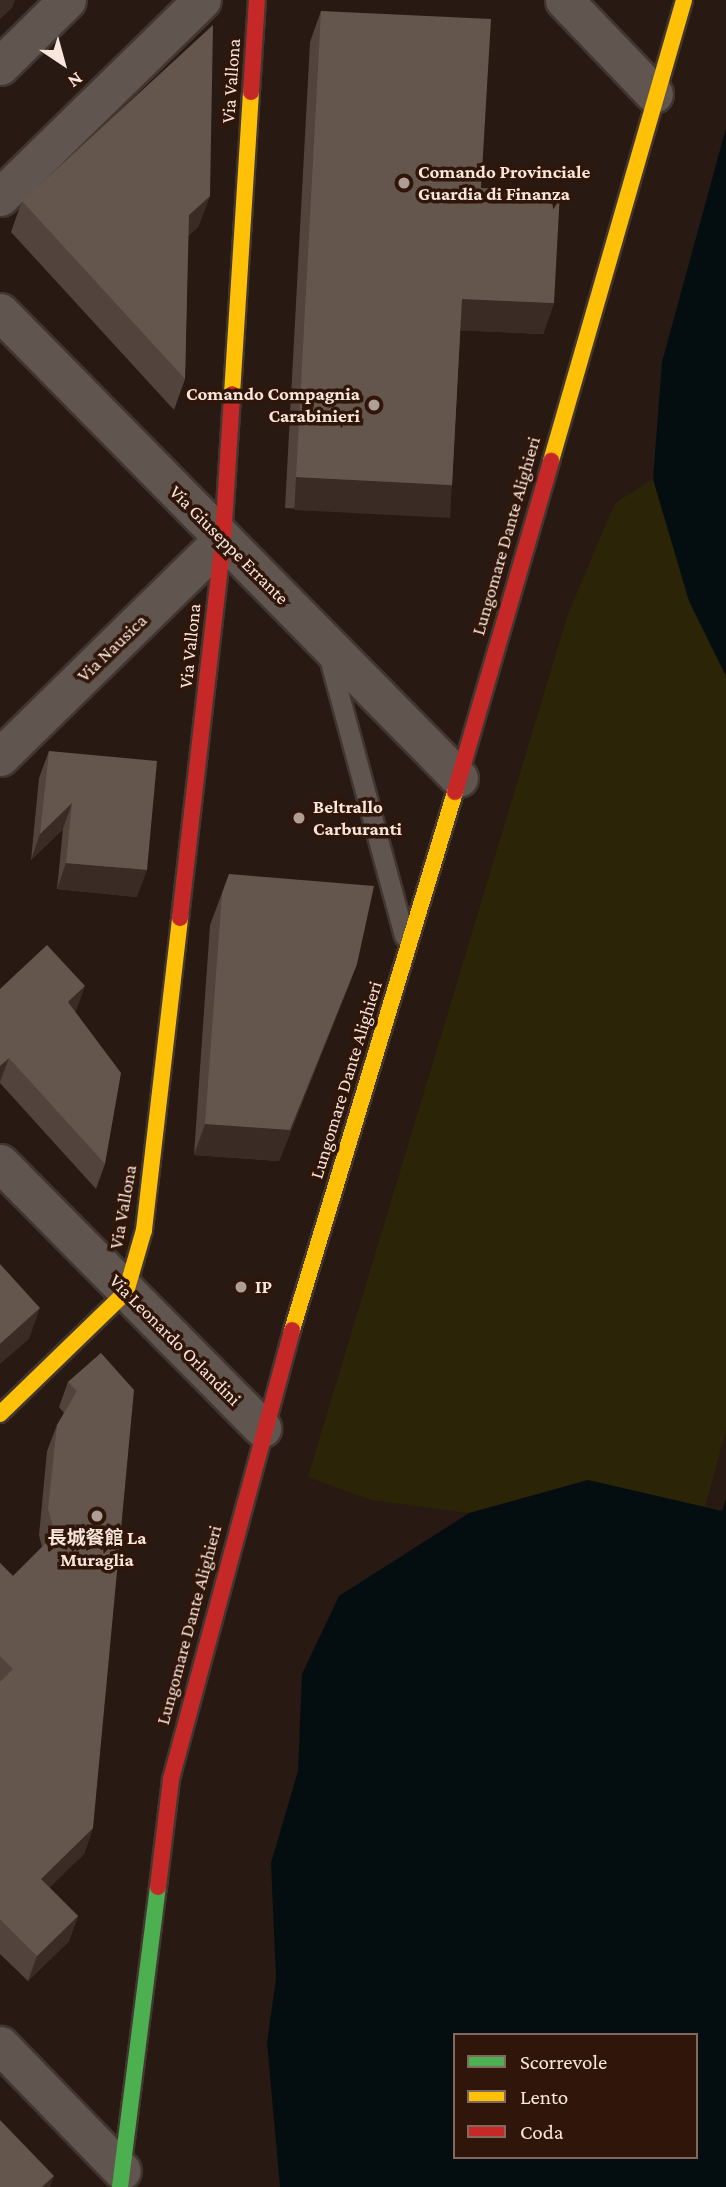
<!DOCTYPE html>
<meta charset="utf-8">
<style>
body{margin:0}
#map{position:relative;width:726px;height:2187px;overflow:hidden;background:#281a12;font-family:"Crimson Pro","Noto Sans SC",serif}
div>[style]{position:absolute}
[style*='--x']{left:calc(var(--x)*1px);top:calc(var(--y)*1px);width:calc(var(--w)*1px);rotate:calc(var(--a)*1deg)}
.sand>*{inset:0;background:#2c2406}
.water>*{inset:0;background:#040e10}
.roads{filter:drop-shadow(2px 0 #423631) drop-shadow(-2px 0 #423631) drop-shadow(0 2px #423631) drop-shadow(0 -2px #423631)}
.lane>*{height:19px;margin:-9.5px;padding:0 9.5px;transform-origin:9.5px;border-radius:9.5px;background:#60554f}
.street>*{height:37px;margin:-18.5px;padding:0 18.5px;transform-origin:18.5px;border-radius:18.5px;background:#60554f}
.fast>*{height:16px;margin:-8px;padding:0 8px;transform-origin:8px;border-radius:8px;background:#4caf50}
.slow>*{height:16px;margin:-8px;padding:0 8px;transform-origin:8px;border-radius:8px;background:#ffc107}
.jam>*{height:16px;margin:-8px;padding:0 8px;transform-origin:8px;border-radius:8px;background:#c62828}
.wall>*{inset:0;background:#52433c}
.shaded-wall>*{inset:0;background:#3a2b24;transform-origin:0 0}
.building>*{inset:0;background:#64554d}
.dots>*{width:19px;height:19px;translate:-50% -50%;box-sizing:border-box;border:4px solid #30160a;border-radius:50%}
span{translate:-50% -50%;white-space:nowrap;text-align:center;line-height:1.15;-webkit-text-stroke:7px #30160a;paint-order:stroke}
.street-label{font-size:19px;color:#f8e5dc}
.poi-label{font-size:19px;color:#f8e5dc;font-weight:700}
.left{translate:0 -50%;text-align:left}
.right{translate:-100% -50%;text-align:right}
.legend{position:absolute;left:453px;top:2033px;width:245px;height:126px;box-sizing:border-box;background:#30160a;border:2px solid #80695e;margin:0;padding:9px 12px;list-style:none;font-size:21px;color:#f8e5dc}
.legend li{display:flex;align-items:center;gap:14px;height:35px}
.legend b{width:35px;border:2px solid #80695e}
.north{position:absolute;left:28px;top:28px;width:70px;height:70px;-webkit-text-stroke:5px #30160a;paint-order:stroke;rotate:144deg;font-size:19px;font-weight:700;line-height:28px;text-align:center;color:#f8e5dc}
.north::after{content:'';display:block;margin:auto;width:24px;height:32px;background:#f8e5dc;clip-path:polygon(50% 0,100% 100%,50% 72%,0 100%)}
</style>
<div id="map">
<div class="sand">
<i style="clip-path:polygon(653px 479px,689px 601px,726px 676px,726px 1430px,705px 1507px,588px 1480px,469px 1513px,371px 1500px,308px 1477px,568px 614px,615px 503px)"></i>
</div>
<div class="water">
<i style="clip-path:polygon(726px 128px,726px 676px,689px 601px,653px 479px,662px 362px)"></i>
<i style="clip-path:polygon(evenodd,588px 1480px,722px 1511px,726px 1499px,726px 2187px,280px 2187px,267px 2043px,276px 1978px,271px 1863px,298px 1771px,302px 1674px,339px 1596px,469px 1513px,588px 1480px,455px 2035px,696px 2035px,696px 2157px,455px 2157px,455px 2035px)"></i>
</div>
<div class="roads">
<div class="lane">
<i style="--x:328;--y:654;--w:292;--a:74.9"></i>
</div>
<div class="street">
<i style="--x:564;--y:0;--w:130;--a:46.2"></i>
<i style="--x:0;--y:66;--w:94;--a:-44.6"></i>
<i style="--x:0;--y:197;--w:282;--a:-44.3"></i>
<i style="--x:0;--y:312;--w:654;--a:45.43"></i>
<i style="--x:0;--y:757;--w:312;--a:-44.4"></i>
<i style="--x:0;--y:1163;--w:373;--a:45.3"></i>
<i style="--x:0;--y:2045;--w:175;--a:45.9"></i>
</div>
<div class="fast">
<i style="--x:120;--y:2187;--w:302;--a:-82.8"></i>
</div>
<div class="slow">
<i style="--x:232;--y:394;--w:303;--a:-86.4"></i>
<i style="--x:551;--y:461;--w:480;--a:-73.9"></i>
<i style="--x:292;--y:1330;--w:562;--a:-73.14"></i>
<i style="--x:0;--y:1414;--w:175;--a:-44.1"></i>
<i style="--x:126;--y:1292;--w:65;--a:-73.8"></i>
<i style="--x:144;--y:1230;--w:314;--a:-83.4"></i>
</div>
<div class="jam">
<i style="--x:251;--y:92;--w:92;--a:-86.3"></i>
<i style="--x:455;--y:792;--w:345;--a:-73.8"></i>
<i style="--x:180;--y:918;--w:381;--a:-83.5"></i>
<i style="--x:223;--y:539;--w:145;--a:-86.4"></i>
<i style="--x:158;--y:1887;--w:109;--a:-83.1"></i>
<i style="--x:171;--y:1779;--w:465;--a:-74.9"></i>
</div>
</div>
<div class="wall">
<i style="clip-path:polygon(321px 11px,481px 188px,554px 303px,543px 334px,460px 330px,452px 485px,441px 516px,285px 508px,310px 42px)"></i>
<i style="clip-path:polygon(210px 196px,198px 227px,188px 236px,185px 379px,174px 410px,11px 232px,22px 201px)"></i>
<i style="clip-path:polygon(49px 751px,137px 897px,57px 889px,63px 829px,31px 860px,39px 778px)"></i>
<i style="clip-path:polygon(222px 893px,357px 964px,345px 995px,279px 1161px,194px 1155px,210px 925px)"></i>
<i style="clip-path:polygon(0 989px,76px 1011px,75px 1012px,105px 1164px,96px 1189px,0 1083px)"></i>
<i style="clip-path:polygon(101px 1353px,93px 1828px,84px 1854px,49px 1887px,78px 1916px,69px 1941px,28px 1981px,0 1954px,0 1563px,13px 1576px,42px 1547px,39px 1535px,47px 1451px,57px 1425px,64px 1413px,59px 1407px,68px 1382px)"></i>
</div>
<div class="shaded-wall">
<i style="clip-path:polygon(0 0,15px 0,12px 8px,0 19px)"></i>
<i style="clip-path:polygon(210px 196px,198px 227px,177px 246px,189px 215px)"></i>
<i style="clip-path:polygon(462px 299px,554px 303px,543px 334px,451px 330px)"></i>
<i style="left:296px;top:477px;width:156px;height:33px;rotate:3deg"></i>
<i style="clip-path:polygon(72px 803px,63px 829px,31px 860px,40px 834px)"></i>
<i style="clip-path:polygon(66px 863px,147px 870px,137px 897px,57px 889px)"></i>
<i style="clip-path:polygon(357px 964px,345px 995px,279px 1161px,194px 1155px,205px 1124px)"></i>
<i style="clip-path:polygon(85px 986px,76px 1011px,59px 1027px,68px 1002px)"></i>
<i style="clip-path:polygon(9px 1058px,0 1082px,0 1066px)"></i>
<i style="clip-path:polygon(40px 1308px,29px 1339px,0 1364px,0 1344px)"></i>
<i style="clip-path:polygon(93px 1828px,84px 1854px,32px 1905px,41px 1879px)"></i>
<i style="clip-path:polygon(78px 1916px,69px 1941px,28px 1981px,37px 1956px)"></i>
<i style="clip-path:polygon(54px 2176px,50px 2187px,42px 2187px)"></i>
</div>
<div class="building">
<i style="clip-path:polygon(321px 11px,491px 19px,481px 188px,560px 192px,554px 303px,462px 299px,452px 485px,296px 477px)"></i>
<i style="clip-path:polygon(213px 25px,210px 196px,189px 215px,185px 379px,22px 201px)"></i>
<i style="clip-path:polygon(49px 751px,157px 761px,147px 870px,66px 863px,72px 803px,40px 834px)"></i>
<i style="clip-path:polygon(229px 874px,374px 886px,357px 964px,290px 1130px,205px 1124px,222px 893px)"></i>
<i style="clip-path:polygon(47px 945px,85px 986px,68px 1002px,121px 1073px,105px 1164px,9px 1058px,0 1066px,0 989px)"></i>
<i style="clip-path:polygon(0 1264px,40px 1308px,0 1344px)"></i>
<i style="clip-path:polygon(101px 1353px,134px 1390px,93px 1828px,41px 1879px,78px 1916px,37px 1956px,0 1919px,0 1682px,13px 1669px,0 1656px,0 1563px,13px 1576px,55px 1534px,48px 1509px,57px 1425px,77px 1391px,68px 1382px)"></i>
<i style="clip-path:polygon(0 2120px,54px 2176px,42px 2187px,0 2187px)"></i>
</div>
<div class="dots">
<i style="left:404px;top:183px;background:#af9e95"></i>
<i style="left:374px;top:405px;background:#af9e95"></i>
<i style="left:299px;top:818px;background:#af9e95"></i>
<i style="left:241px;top:1287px;background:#af9e95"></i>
<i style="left:97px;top:1516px;background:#af9e95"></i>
</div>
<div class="street-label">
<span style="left:231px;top:81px;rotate:-86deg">Via Vallona</span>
<span style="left:506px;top:536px;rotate:-74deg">Lungomare Dante Alighieri</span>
<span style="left:229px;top:545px;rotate:45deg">Via Giuseppe Errante</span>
<span style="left:190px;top:646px;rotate:-84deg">Via Vallona</span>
<span style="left:112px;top:648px;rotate:-44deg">Via Nausica</span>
<span style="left:346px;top:1080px;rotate:-73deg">Lungomare Dante Alighieri</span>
<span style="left:123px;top:1207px;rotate:-80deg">Via Vallona</span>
<span style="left:175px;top:1340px;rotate:45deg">Via Leonardo Orlandini</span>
<span style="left:189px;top:1625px;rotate:-75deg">Lungomare Dante Alighieri</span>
</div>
<div class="poi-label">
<span class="left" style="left:418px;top:183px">Comando Provinciale<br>Guardia di Finanza</span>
<span class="right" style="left:360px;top:405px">Comando Compagnia<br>Carabinieri</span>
<span class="left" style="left:313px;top:818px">Beltrallo<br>Carburanti</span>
<span class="left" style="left:255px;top:1287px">IP</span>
<span style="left:97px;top:1549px">長城餐館 La<br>Muraglia</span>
</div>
<ul class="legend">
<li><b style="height:9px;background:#4caf50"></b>Scorrevole</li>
<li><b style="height:9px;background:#ffc107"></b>Lento</li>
<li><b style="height:9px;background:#c62828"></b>Coda</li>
</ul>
<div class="north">N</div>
</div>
